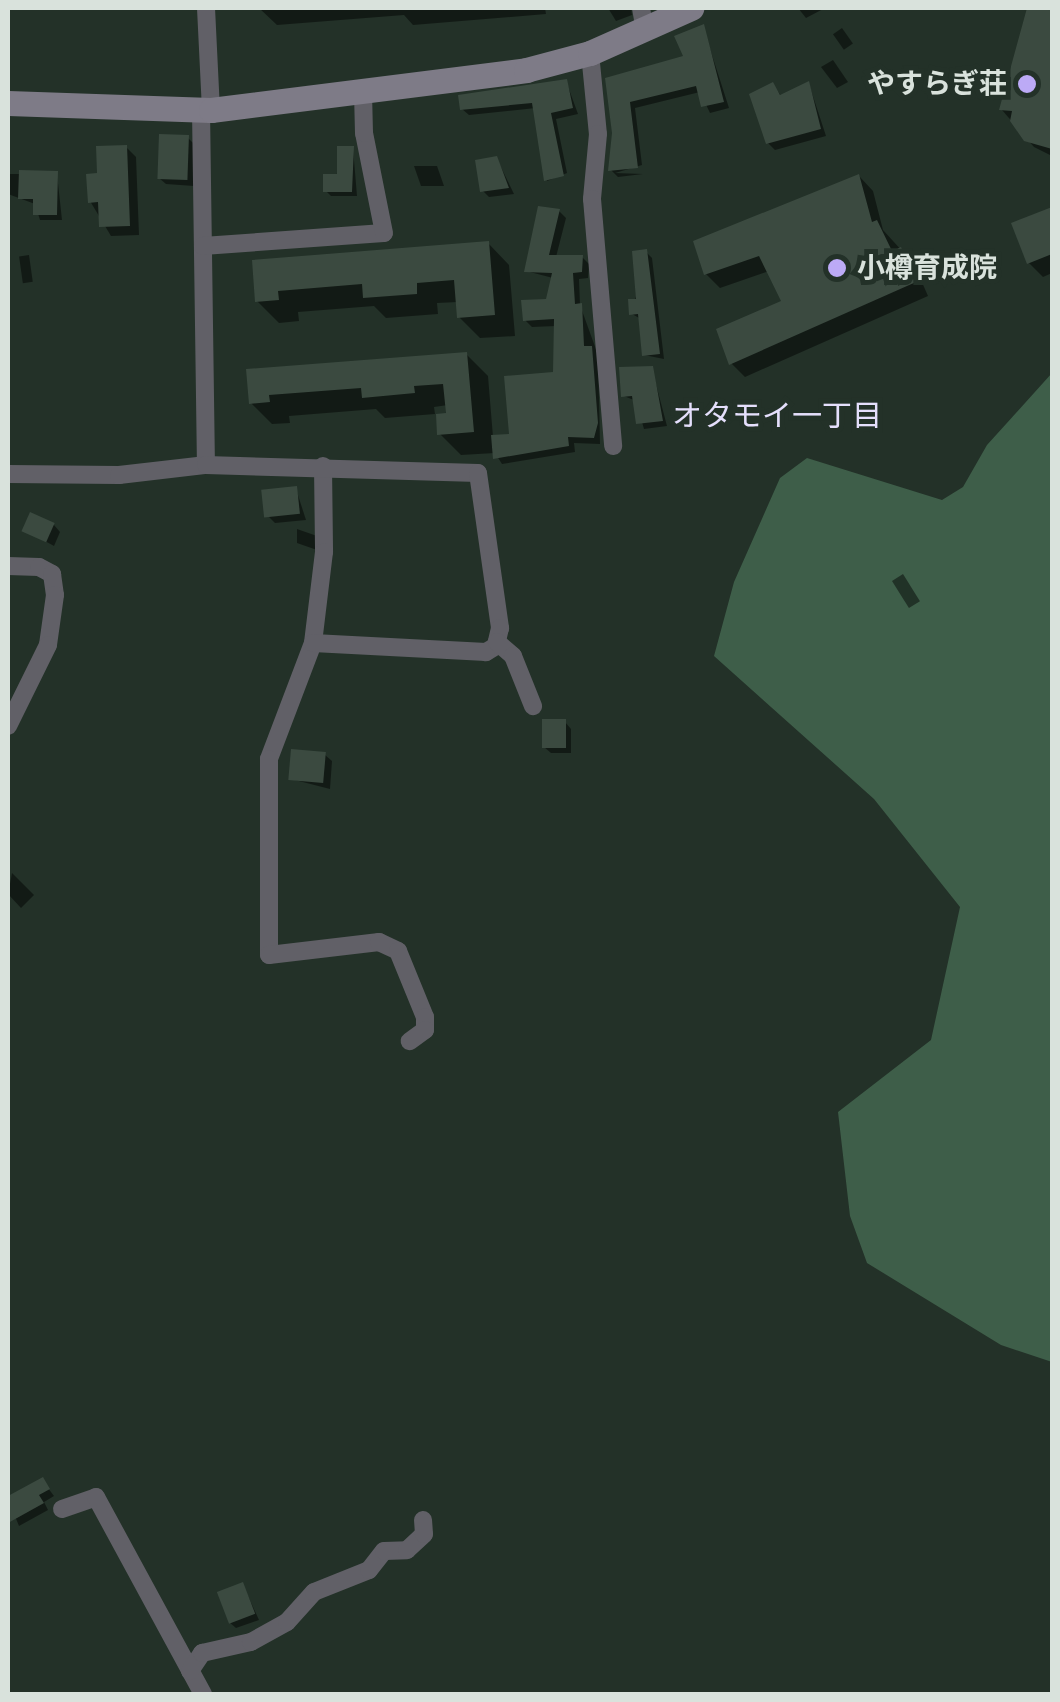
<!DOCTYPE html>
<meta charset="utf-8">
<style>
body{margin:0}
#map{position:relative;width:1060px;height:1702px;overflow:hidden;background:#233128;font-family:"Varela Round","Noto Sans JP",sans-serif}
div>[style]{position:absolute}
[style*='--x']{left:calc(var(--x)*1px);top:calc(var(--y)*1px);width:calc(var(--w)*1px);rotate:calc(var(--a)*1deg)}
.green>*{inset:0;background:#3e5e49}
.shadow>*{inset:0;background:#0007;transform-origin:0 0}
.building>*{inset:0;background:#3b4a40;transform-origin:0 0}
.street>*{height:18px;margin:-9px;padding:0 9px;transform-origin:9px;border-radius:9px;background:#616067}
.secondary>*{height:25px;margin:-12.5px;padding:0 12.5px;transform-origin:12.5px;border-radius:12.5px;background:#7e7b87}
.dots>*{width:28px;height:28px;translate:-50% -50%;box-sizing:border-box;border:5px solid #233128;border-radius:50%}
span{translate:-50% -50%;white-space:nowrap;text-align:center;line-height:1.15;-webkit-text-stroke:10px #233128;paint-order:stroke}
.poi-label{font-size:28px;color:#d9e2dc;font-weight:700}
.right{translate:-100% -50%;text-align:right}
.left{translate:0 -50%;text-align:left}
.neighbourhood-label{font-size:30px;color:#e5dffc}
.frame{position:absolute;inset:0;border:10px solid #d9e2dc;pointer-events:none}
</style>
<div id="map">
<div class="green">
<i style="clip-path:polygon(1052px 373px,1052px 1362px,1001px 1345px,867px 1263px,850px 1216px,838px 1112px,931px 1040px,960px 907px,874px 799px,714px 656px,734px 582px,780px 478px,807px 458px,942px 500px,963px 487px,987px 445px)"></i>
</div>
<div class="shadow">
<i style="clip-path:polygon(259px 8px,545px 8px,546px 14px,413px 25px,404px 15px,277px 25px)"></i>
<i style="clip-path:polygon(608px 8px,631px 8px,632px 15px,616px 21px)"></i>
<i style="clip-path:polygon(798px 8px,825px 8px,806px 18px)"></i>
<i style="clip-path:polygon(1030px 8px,1052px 8px,1052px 156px,1034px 147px,1002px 110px)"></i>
<i style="clip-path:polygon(703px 27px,729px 108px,710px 113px,700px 92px,635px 108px,642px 165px,615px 173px,643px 174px,618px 177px,611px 170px,615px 133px,608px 80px,686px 58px)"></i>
<i style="left:842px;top:28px;width:19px;height:11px;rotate:55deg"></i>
<i style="clip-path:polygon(833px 60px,848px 82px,837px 88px,821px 67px)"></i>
<i style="clip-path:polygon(566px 81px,578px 114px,556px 119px,567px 173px,547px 181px,536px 108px,469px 115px,462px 109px)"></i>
<i style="clip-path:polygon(809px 84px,826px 136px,775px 150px,768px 143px,773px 85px,782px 97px)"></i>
<i style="clip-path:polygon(188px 138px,194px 144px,194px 186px,166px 184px,159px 178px)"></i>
<i style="clip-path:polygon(126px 147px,136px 157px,139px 235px,111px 236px,90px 201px,99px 175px)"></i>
<i style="clip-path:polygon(353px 148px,357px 196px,331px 196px,326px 191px)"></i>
<i style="clip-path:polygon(497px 159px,514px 194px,489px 197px,483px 191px)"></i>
<i style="clip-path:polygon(414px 166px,437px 166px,444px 186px,421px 186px)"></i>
<i style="clip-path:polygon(8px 174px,57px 174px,62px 220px,40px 220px,35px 204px,8px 194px)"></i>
<i style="clip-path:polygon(859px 176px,873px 191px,883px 230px,914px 264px,928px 296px,745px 377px,731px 363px,785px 302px,769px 271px,720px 288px,706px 274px)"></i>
<i style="clip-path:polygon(1052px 210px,1052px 273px,1043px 277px,1029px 263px,1014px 225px)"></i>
<i style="clip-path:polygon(559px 211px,566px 218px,556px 257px,582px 257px,589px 264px,588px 278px,579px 279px,580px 305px,598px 355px,600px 444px,574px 443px,575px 452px,502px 464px,495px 453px,461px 455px,440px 434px,448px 405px,434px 407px,435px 414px,385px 418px,376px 409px,289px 416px,290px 423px,272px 424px,251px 403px,248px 372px,466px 354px,488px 376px,493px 437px,511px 436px,555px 374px,556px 326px,532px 327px,525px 320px,548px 301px,553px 278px,526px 271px)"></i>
<i style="clip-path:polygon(488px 243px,509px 265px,515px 336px,480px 338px,459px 317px,458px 302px,437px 303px,438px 314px,386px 318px,374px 306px,298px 312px,299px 321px,279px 323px,257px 301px,254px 262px)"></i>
<i style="clip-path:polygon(646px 252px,652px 258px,664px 359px,644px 355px,641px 319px,632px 314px)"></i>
<i style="left:29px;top:255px;width:27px;height:10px;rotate:82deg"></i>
<i style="clip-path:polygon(652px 369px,667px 426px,644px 429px,636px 401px,624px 396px)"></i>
<i style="clip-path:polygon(296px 489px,306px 520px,275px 523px,268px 516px)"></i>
<i style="clip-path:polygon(54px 525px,60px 532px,54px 546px,25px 530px)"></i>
<i style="clip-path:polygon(297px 529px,317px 536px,317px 550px,297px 543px)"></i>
<i style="left:903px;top:574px;width:32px;height:13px;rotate:58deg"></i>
<i style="clip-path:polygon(565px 722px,571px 729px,571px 753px,551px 753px,544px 747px)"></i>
<i style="clip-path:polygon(325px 755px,332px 761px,330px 789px,291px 779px)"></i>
<i style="clip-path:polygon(12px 873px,34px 895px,21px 908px,8px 894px)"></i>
<i style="clip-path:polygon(42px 1480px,54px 1496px,44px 1502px,48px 1510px,19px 1526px,8px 1499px)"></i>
<i style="clip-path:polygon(243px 1585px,259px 1620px,236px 1628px,229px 1622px)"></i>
</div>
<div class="building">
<i style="clip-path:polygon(1027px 8px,1052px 8px,1052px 149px,1024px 141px,1010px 121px,1012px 111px,999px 110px)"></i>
<i style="clip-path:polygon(704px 24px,724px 102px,701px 107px,696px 86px,630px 102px,638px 168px,608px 171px,612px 133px,605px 78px,683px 56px,674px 36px)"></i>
<i style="clip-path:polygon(567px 79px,573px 108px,551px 113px,564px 176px,544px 181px,532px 103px,460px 110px,458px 95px)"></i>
<i style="clip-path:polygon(809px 81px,821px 129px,766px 144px,749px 94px,773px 82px,780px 95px)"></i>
<i style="left:159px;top:134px;width:30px;height:45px;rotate:2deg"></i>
<i style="clip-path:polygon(127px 145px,130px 226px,99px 227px,98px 202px,88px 203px,86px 174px,97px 173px,96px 146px)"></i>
<i style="clip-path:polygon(337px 146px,354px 146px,352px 192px,323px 192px,323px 174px,337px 174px)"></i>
<i style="clip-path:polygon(497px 156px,509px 188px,480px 192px,475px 160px)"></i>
<i style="clip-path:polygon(19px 170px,58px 171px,57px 215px,33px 215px,33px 199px,18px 199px)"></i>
<i style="clip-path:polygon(859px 174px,872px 222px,877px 220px,892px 251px,901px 247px,916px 282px,729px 365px,716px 329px,781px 301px,759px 256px,704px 275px,693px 241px)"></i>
<i style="clip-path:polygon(538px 206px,560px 209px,549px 255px,583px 255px,582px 272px,573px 273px,575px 304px,582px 303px,584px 346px,592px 346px,598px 423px,594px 438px,568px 437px,569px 446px,493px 459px,491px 435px,509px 434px,504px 376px,553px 372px,554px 319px,523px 321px,521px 300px,546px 299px,552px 273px,524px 272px)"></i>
<i style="clip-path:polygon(1052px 207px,1052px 254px,1027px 264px,1011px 223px)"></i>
<i style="clip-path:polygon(489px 241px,495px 315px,457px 318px,454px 280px,417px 283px,417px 294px,363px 298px,362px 284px,278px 291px,279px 300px,255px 302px,252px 260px)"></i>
<i style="clip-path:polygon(647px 249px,660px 354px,642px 356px,638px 314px,629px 315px,628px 299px,636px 299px,632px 251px)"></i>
<i style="clip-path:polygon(467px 352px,474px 432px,437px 435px,436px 414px,446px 413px,443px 384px,414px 386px,415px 393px,362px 398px,361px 388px,269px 395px,270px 402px,249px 404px,246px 369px)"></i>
<i style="clip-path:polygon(653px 366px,663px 421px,636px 424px,632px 396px,621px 397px,619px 367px)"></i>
<i style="left:297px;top:486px;width:28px;height:36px;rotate:84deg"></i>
<i style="left:30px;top:512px;width:27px;height:21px;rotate:24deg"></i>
<i style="left:542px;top:719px;width:24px;height:29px"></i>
<i style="left:291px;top:749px;width:35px;height:31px;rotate:5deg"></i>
<i style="clip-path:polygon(43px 1477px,50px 1489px,39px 1495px,44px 1503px,8px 1523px,8px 1496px)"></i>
<i style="left:243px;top:1582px;width:34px;height:28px;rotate:69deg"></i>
</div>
<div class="street">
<i style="--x:206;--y:8;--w:102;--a:87.2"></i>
<i style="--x:641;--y:8;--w:22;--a:80"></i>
<i style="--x:590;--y:53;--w:81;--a:84.4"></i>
<i style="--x:598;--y:134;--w:65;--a:95.3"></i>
<i style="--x:592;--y:199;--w:248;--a:85.1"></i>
<i style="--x:201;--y:110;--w:355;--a:89.2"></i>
<i style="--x:203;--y:246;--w:181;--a:-4.1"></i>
<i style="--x:384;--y:233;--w:102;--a:-101.3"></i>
<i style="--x:364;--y:133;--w:42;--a:-91.4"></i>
<i style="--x:323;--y:466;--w:86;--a:89.3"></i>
<i style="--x:324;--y:552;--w:92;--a:96.9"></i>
<i style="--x:313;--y:643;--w:124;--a:110.8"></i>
<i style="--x:269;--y:759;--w:196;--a:90"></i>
<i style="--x:269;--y:955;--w:111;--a:-6.7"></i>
<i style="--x:379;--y:942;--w:21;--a:25"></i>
<i style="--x:398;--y:951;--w:71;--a:67.8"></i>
<i style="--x:425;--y:1017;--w:13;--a:90"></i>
<i style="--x:425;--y:1030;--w:19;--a:144"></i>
<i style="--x:8;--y:474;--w:111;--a:0.5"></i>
<i style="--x:119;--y:475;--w:88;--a:-6.6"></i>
<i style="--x:206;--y:465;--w:272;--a:1.7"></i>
<i style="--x:478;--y:473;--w:157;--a:81.9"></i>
<i style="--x:500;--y:628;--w:18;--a:103"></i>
<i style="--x:496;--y:646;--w:12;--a:149"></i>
<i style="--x:486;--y:652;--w:173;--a:-177"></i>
<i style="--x:8;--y:566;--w:31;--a:2"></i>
<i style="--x:39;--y:567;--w:15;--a:28"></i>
<i style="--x:52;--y:574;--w:21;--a:82"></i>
<i style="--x:55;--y:595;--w:50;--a:98"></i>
<i style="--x:48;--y:645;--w:90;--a:116.3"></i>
<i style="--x:497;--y:642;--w:21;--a:41"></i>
<i style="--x:513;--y:656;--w:54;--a:68.2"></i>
<i style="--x:62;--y:1509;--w:36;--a:-19"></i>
<i style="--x:96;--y:1497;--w:224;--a:61.5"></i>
<i style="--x:190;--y:1671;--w:22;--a:-56"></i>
<i style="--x:202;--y:1653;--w:50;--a:-12.7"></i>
<i style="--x:251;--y:1642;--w:41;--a:-29.1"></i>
<i style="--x:287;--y:1622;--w:40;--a:-48"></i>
<i style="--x:314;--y:1592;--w:59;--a:-21.8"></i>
<i style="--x:369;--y:1570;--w:24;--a:-52"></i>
<i style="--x:384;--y:1551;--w:23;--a:-2"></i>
<i style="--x:407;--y:1550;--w:23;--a:-43"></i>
<i style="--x:424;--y:1534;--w:14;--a:-94"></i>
</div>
<div class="secondary">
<i style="--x:8;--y:103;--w:203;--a:2"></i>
<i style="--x:211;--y:110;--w:318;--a:-7.2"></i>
<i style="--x:526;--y:70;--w:66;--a:-14.9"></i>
<i style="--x:590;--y:53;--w:111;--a:-24"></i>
</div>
<div class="dots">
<i style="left:1027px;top:84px;background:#bcaaf6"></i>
<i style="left:837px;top:268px;background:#bcaaf6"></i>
</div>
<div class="poi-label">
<span class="right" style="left:1007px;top:84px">やすらぎ荘</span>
<span class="left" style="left:857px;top:268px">小樽育成院</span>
</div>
<div class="neighbourhood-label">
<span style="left:777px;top:417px">オタモイ一丁目</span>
</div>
<div class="frame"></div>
</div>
